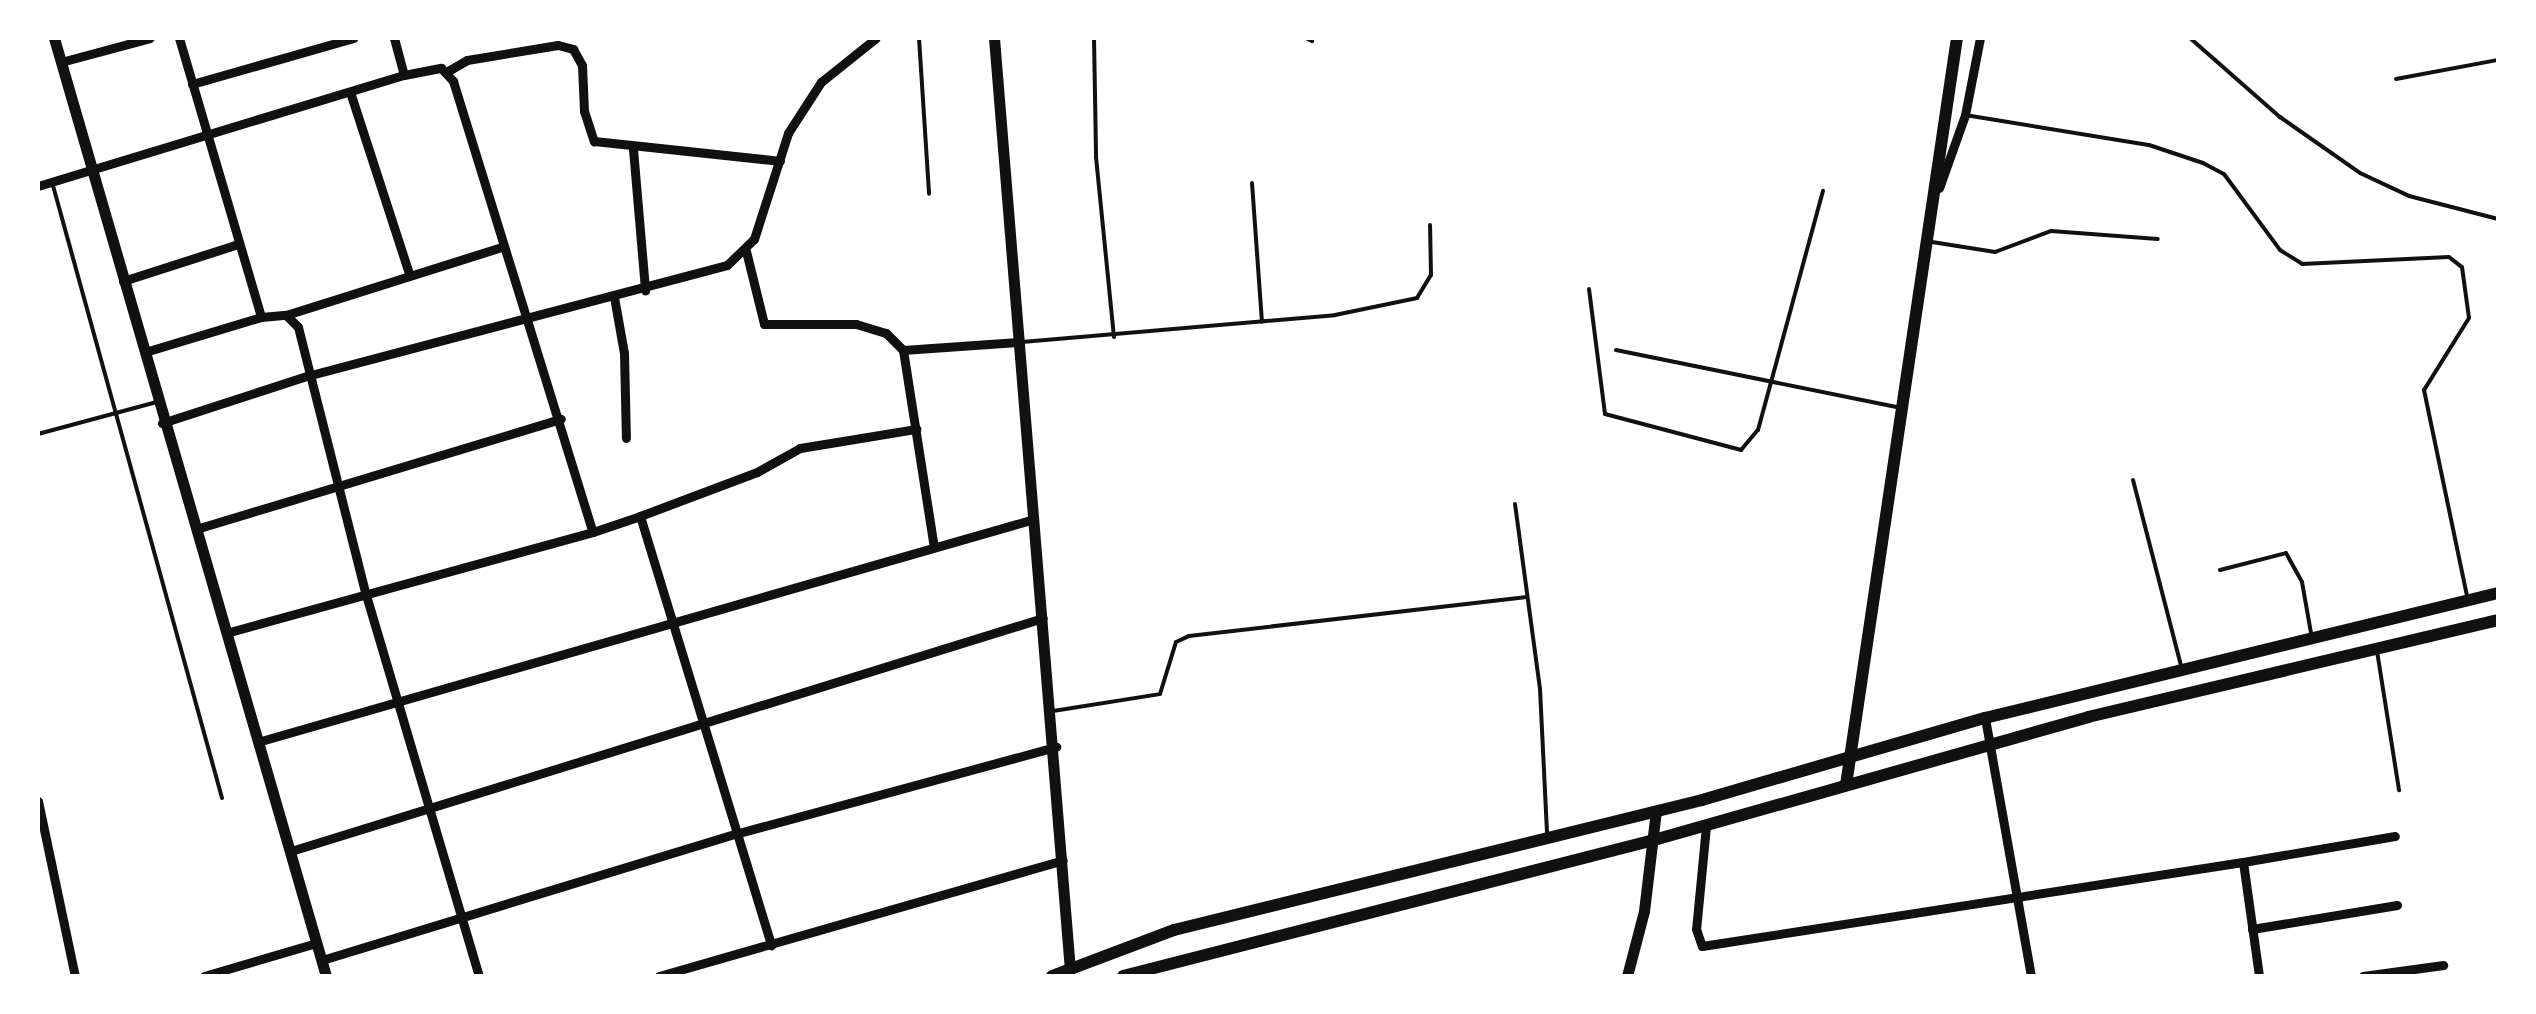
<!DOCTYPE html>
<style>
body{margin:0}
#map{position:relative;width:2536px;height:1014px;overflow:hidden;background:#fff;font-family:Inter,sans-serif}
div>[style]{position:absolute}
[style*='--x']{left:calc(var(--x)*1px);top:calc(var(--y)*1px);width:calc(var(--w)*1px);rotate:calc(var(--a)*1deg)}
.service>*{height:4px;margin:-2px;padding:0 2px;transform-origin:2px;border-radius:2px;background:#111}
.minor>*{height:9px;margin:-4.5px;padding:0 4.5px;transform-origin:4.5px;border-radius:4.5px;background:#111}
.tertiary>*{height:11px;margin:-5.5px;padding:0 5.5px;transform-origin:5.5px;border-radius:5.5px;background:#111}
.secondary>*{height:12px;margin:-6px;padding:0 6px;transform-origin:6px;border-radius:6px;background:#111}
span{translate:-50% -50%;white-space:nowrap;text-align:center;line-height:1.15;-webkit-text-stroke:8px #fff;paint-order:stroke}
.frame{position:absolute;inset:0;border:40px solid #fff;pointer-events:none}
</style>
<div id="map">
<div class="service">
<i style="--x:919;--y:38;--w:156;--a:86.3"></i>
<i style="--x:1094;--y:38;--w:119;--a:89"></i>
<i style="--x:1096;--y:157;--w:181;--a:84.3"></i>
<i style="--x:1306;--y:38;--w:7;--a:27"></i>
<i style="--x:2190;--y:38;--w:120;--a:41.3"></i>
<i style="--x:2280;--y:117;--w:98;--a:35"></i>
<i style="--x:2360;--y:173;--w:54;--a:25.1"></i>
<i style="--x:2409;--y:196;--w:92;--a:14.5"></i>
<i style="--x:2396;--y:79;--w:104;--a:-10.6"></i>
<i style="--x:1965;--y:115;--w:186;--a:9.3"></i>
<i style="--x:2149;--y:145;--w:57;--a:18.4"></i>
<i style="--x:2203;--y:163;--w:24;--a:28"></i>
<i style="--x:2224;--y:174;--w:94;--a:53.6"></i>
<i style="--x:2280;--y:250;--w:26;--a:32"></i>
<i style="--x:2302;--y:264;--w:147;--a:-2.7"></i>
<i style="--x:2449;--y:257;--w:16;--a:38"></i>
<i style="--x:2462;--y:267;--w:51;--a:82.2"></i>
<i style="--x:2469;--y:318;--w:85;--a:122"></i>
<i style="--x:2424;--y:390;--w:209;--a:78.2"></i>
<i style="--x:52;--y:182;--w:639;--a:74.57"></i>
<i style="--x:1252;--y:183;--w:139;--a:85.9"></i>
<i style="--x:1932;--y:242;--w:64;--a:9"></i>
<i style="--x:1995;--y:252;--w:60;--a:-20.6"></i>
<i style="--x:2051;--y:231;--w:107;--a:4.3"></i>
<i style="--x:1589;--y:289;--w:126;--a:82.7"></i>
<i style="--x:1605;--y:414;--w:141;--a:14.8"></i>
<i style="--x:1741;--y:450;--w:26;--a:-50"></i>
<i style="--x:1758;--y:430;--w:248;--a:-74.8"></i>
<i style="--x:1022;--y:342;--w:314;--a:-4.9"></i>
<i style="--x:1335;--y:315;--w:84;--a:-11.7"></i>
<i style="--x:1417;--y:298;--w:27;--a:-59"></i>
<i style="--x:1431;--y:275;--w:50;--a:-91.1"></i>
<i style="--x:1616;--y:350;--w:290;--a:11.5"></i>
<i style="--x:38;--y:434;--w:123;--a:-15.1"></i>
<i style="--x:2133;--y:480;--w:195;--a:75.5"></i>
<i style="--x:1515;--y:504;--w:187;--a:82.3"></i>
<i style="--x:1540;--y:689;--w:143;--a:87.2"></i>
<i style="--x:2220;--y:570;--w:68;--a:-14.4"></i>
<i style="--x:2286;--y:553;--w:33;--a:61"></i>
<i style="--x:2302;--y:582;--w:52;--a:80"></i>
<i style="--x:2377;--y:651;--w:141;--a:81"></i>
<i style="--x:1053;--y:711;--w:108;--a:-9"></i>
<i style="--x:1160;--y:694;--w:54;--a:-72.9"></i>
<i style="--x:1176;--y:642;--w:14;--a:-25"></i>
<i style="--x:1189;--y:636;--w:338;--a:-6.6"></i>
</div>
<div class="minor">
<i style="--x:179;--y:38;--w:291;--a:73.6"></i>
<i style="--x:394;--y:38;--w:38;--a:75"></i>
<i style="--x:404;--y:75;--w:38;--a:-11"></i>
<i style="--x:441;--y:68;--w:18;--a:47"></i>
<i style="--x:453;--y:81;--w:472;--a:72.8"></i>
<i style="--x:593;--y:532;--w:50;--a:-18.8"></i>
<i style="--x:640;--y:516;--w:449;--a:73"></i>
<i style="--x:61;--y:62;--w:92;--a:-15.1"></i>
<i style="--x:448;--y:71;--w:22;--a:-30"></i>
<i style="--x:467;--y:60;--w:92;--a:-9.4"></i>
<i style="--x:558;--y:45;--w:16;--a:15"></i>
<i style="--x:573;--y:49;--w:18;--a:61"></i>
<i style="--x:582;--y:65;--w:46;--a:87.5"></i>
<i style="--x:584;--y:111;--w:32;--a:72"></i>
<i style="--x:594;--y:141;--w:187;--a:6.1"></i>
<i style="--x:192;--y:84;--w:168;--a:-15.9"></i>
<i style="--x:351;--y:95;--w:187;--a:72"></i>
<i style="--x:633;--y:149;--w:142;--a:85.1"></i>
<i style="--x:38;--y:186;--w:382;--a:-16.9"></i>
<i style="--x:1939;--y:188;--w:77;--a:-70.4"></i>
<i style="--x:1965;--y:115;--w:78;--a:-79"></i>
<i style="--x:746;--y:251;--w:75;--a:76.1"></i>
<i style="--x:764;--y:324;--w:92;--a:0"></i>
<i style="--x:856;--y:324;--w:31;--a:17"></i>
<i style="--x:886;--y:333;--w:24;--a:45"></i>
<i style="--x:903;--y:350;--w:199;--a:81.1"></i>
<i style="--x:123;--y:281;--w:121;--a:-17.8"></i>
<i style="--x:614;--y:297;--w:57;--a:79.9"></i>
<i style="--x:624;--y:353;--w:85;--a:88.7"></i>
<i style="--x:286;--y:315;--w:226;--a:-17.5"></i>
<i style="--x:903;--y:350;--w:115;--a:-4"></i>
<i style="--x:145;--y:352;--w:121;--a:-16.8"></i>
<i style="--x:261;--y:317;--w:25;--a:-5"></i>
<i style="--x:286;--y:315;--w:17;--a:45"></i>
<i style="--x:298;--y:327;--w:276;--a:75.8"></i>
<i style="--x:366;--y:595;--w:397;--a:73.5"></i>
<i style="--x:162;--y:423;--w:152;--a:-18"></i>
<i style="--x:307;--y:376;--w:434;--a:-14.8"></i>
<i style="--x:727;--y:265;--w:37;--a:-44"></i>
<i style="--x:754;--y:239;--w:111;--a:-72.2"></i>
<i style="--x:788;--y:133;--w:61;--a:-57.1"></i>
<i style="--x:821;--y:82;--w:70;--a:-38.7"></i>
<i style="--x:640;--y:516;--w:125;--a:-20.6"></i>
<i style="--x:757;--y:472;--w:49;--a:-29.2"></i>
<i style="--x:800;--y:448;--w:118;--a:-9.3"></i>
<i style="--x:196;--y:529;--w:381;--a:-16.8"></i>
<i style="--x:226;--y:633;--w:381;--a:-15.4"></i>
<i style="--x:1985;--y:718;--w:262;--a:79.9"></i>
<i style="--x:261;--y:741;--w:804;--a:-16.02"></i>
<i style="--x:38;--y:801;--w:179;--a:78.1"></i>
<i style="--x:1706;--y:826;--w:103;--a:95.5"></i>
<i style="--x:1696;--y:929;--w:18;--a:71"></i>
<i style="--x:1702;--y:946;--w:547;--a:-8.83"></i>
<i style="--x:2243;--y:862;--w:115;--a:82"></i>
<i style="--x:291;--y:851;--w:787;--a:-17.22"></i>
<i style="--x:2243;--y:862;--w:154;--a:-9.7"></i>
<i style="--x:2252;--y:929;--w:147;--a:-9.4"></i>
<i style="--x:322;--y:960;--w:432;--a:-17"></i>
<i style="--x:735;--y:834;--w:333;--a:-15.2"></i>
<i style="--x:204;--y:976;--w:117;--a:-16.4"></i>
<i style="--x:659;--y:976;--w:420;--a:-16"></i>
<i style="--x:2363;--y:976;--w:81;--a:-7.8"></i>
</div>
<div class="tertiary">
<i style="--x:54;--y:38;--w:977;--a:73.83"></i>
<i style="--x:994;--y:38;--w:935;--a:85.34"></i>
<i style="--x:1627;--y:976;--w:67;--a:-75.3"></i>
<i style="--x:1644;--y:911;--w:101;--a:-83.2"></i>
</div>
<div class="secondary">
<i style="--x:1846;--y:785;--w:755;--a:-81.55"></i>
<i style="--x:1052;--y:976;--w:130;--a:-20.7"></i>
<i style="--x:1174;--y:930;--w:544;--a:-13.83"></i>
<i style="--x:1702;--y:800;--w:295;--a:-16.2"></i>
<i style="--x:1985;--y:718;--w:528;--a:-13.69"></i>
<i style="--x:1123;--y:976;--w:548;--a:-14.37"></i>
<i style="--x:1654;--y:840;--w:451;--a:-15.8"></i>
<i style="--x:2088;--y:717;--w:421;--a:-13.3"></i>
</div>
<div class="frame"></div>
</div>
